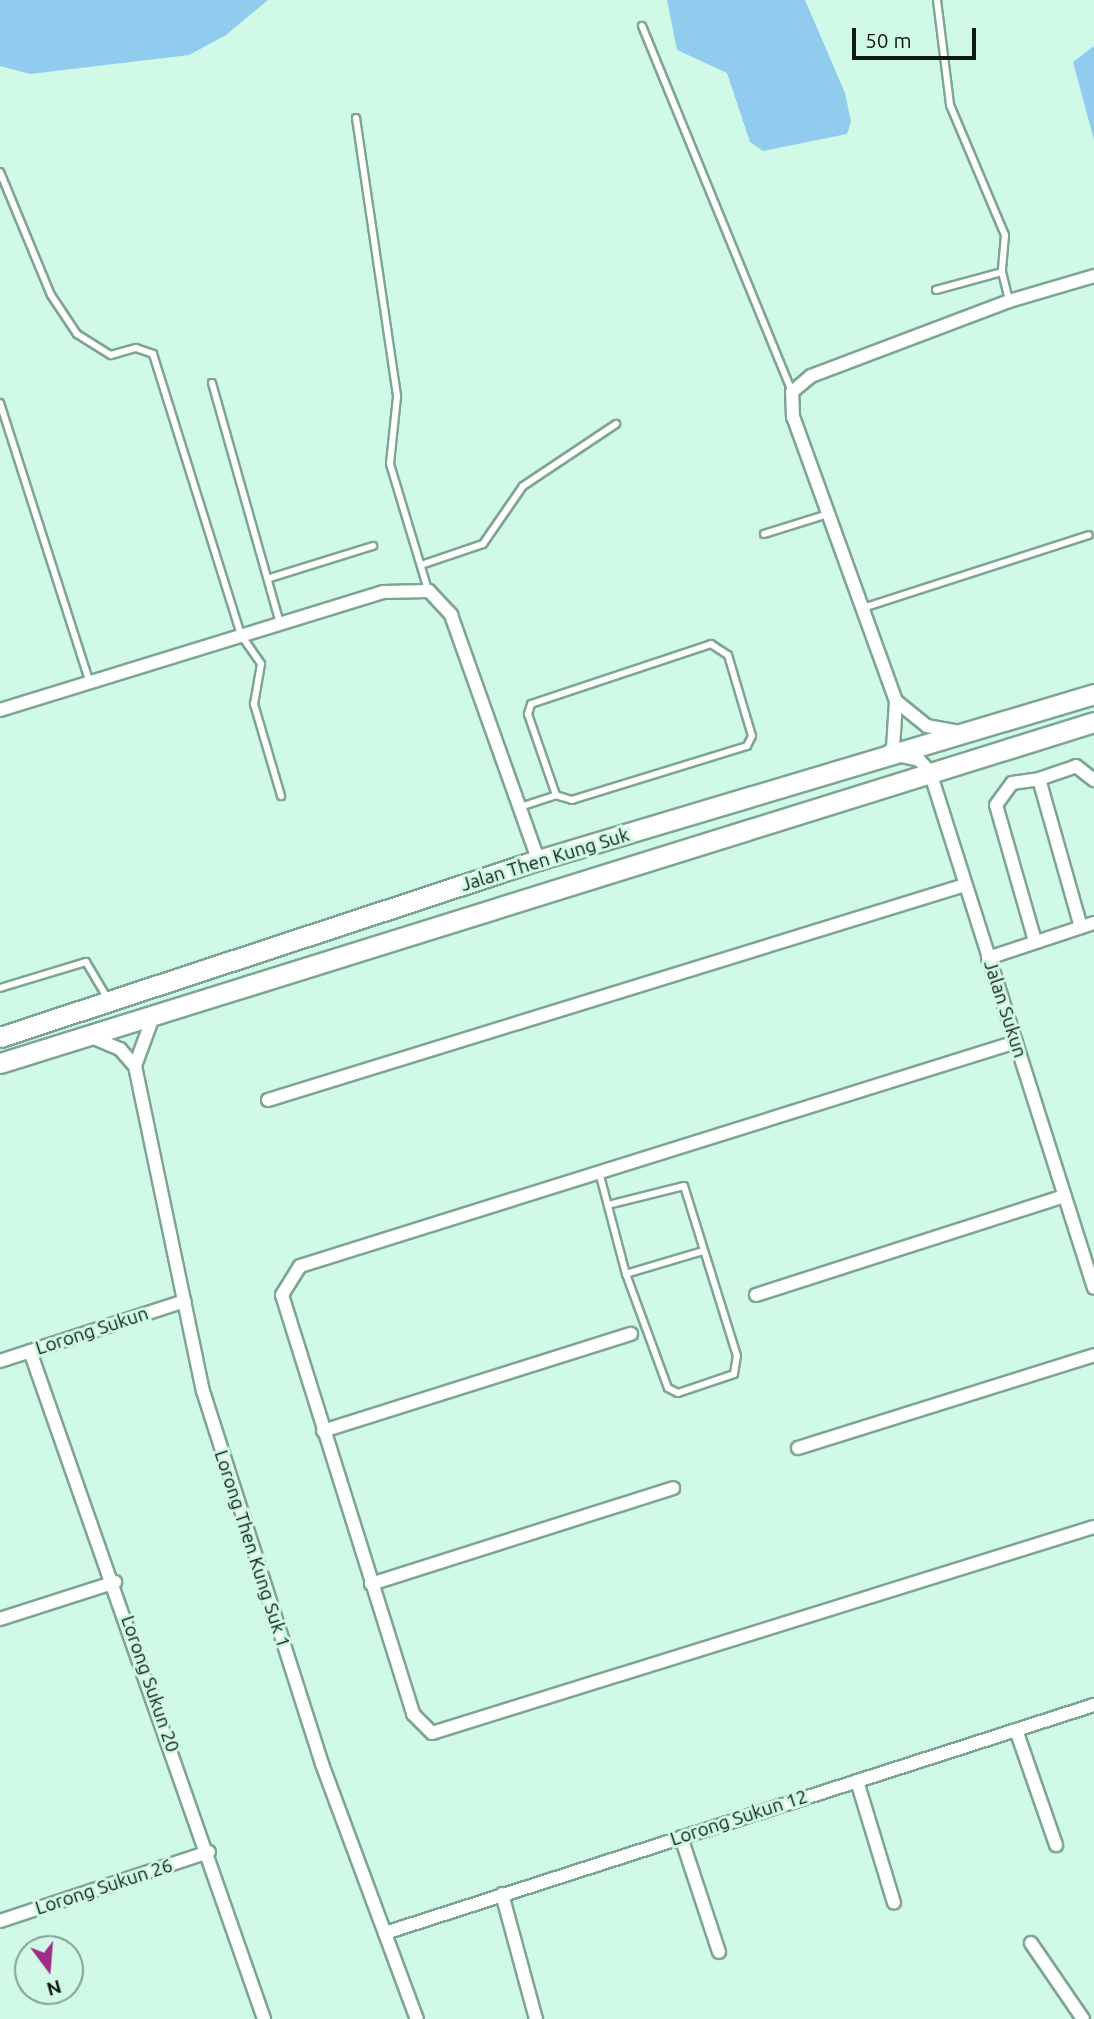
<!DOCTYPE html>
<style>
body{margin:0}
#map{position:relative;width:1094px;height:2019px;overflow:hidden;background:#d1f9e7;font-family:Ubuntu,sans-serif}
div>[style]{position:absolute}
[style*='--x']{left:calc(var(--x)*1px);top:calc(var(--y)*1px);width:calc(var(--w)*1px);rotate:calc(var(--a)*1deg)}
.water>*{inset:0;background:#91ccee}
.roads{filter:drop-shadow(2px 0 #7ea493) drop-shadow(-2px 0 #7ea493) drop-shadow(0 2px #7ea493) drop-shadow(0 -2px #7ea493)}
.lane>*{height:6px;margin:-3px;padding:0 3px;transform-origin:3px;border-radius:3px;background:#fff}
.street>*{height:12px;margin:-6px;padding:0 6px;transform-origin:6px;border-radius:6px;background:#fff}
.secondary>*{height:19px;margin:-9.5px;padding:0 9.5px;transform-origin:9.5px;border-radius:9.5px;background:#fff}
span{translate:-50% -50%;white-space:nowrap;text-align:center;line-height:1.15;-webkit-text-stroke:6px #d1f9e7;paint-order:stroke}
.street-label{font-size:19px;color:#0d1b15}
.north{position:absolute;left:14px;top:1935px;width:70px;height:70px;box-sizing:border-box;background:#d1f9e7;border:2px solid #83a093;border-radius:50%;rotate:164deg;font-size:19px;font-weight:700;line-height:28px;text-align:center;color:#0d1b15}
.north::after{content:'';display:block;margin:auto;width:24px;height:32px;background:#9f2c87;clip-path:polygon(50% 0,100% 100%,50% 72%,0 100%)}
.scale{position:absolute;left:852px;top:28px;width:124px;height:32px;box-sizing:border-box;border:4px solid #0d1b15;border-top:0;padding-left:9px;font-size:21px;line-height:24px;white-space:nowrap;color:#0d1b15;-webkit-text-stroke:5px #d1f9e7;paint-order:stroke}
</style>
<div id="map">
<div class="water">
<i style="clip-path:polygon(0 0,268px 0,226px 35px,189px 55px,30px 74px,0 66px)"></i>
<i style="clip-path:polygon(667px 0,805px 0,845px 93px,851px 122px,847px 134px,763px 151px,750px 142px,727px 73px,677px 50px)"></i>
<i style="clip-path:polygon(1094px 46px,1094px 140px,1073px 62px)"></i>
</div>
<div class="roads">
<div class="lane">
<i style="--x:937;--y:0;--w:106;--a:82.9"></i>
<i style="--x:950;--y:105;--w:141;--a:67.1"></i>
<i style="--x:1005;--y:235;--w:37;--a:95"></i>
<i style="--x:1002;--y:272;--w:30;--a:76"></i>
<i style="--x:642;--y:26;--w:396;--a:67.7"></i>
<i style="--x:356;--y:118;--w:282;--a:81.6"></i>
<i style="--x:397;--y:397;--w:67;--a:96"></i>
<i style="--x:390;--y:464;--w:132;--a:73.2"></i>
<i style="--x:0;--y:172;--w:133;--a:67.5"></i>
<i style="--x:51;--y:295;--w:47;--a:56.3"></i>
<i style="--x:77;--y:334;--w:40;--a:32"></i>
<i style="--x:111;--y:355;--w:26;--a:-16"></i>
<i style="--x:136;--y:348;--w:18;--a:19"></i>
<i style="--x:153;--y:354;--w:294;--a:72.6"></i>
<i style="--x:241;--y:635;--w:35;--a:55"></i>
<i style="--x:261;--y:664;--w:41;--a:99.9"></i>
<i style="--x:254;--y:704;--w:96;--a:73.6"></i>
<i style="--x:936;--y:290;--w:68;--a:-15.3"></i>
<i style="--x:212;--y:383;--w:249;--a:74.2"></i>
<i style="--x:0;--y:403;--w:292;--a:72.2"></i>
<i style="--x:764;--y:534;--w:67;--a:-17.4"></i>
<i style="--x:421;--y:565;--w:65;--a:-18.7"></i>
<i style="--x:483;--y:544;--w:70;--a:-55.4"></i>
<i style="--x:523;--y:486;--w:112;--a:-33.7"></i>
<i style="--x:270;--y:578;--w:108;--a:-17.3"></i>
<i style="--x:863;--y:608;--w:237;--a:-17.9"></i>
<i style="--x:711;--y:644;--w:20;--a:33"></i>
<i style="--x:728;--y:655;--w:84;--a:73.5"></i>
<i style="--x:752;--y:736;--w:11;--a:117"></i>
<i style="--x:747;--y:746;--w:183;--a:162.9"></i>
<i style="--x:572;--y:800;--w:17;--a:-163"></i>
<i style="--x:556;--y:795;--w:86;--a:-109.1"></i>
<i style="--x:528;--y:714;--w:10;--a:-73"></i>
<i style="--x:531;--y:704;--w:190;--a:-18.4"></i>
<i style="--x:520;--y:807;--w:38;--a:-18"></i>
<i style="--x:0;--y:988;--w:90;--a:-16.8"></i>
<i style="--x:86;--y:962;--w:43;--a:59.3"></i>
<i style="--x:599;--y:1172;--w:106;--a:75.2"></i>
<i style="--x:626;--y:1274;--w:121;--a:69.8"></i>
<i style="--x:668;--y:1388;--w:11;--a:27"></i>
<i style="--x:678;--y:1393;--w:59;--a:-18.7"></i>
<i style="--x:734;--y:1374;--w:18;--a:-81"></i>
<i style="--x:737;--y:1356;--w:178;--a:-107.3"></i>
<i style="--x:684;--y:1186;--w:78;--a:166"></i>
<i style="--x:626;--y:1274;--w:80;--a:-16.6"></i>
</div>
<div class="street">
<i style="--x:896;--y:701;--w:40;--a:39"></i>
<i style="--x:927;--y:726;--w:29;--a:10"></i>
<i style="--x:0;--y:710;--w:401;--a:-17.1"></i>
<i style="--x:383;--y:592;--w:46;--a:-1.2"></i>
<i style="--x:429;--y:591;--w:33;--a:47"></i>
<i style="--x:451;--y:615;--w:260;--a:70.4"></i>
<i style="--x:896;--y:755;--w:24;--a:12"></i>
<i style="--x:919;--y:760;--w:16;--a:47"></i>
<i style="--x:930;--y:772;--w:541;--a:72.37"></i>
<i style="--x:884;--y:756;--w:12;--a:-42"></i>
<i style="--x:893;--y:748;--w:47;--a:-86.3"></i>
<i style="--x:896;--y:701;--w:302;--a:-109.9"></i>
<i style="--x:793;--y:417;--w:25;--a:-92"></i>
<i style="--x:792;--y:392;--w:25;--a:-40"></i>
<i style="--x:811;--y:376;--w:212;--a:-20.7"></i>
<i style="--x:1009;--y:301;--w:89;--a:-16.4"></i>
<i style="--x:1039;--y:779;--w:39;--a:-19"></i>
<i style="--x:1076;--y:766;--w:23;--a:38"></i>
<i style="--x:1035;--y:941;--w:141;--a:-106"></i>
<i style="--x:996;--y:805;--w:27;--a:-54"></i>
<i style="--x:1012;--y:783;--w:27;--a:-8"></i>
<i style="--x:1039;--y:779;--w:154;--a:74.2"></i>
<i style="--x:988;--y:958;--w:112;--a:-18.3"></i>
<i style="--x:153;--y:1017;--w:52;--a:110.2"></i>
<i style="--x:135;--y:1066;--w:332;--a:78.2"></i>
<i style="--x:203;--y:1391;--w:392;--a:72.3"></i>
<i style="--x:322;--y:1764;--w:272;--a:69.6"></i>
<i style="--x:89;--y:1036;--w:34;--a:23"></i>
<i style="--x:120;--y:1049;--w:23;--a:49"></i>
<i style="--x:1016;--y:1042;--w:750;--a:162.63"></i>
<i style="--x:300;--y:1266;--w:34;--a:122"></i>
<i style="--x:282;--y:1295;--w:439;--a:72.6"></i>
<i style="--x:413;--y:1714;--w:27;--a:45"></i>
<i style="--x:432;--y:1733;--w:693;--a:-17.29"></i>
<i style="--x:268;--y:1100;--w:726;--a:-17.14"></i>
<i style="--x:756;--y:1295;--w:324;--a:-17.8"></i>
<i style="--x:30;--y:1351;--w:708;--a:70.69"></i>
<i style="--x:0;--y:1361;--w:194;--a:-18"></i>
<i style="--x:323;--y:1431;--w:323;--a:-17.5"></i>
<i style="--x:798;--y:1448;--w:310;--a:-17.4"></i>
<i style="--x:371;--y:1584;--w:317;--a:-17.6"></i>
<i style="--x:0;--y:1619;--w:121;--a:-17.8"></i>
<i style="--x:1016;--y:1730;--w:122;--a:70.8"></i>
<i style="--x:857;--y:1781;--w:127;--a:73.1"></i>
<i style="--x:681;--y:1837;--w:121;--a:71.7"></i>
<i style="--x:502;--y:1894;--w:130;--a:74.8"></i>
<i style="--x:0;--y:1921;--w:220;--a:-18.3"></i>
<i style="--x:385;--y:1933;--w:745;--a:-17.83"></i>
<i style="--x:1031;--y:1943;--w:92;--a:55.6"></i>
</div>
<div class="secondary">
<i style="--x:0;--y:1037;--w:566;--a:-18.21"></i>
<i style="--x:538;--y:860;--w:580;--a:-16.62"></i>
<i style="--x:0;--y:1063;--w:1146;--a:-17.31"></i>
</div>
</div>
<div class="street-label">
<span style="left:545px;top:860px;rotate:-17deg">Jalan Then Kung Suk</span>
<span style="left:1005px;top:1009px;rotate:72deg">Jalan Sukun</span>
<span style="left:92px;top:1331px;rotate:-18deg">Lorong Sukun</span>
<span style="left:252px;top:1549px;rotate:72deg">Lorong Then Kung Suk 1</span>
<span style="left:150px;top:1684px;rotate:71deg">Lorong Sukun 20</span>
<span style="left:739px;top:1818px;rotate:-18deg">Lorong Sukun 12</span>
<span style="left:104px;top:1887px;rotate:-18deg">Lorong Sukun 26</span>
</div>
<div class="north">N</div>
<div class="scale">50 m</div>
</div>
